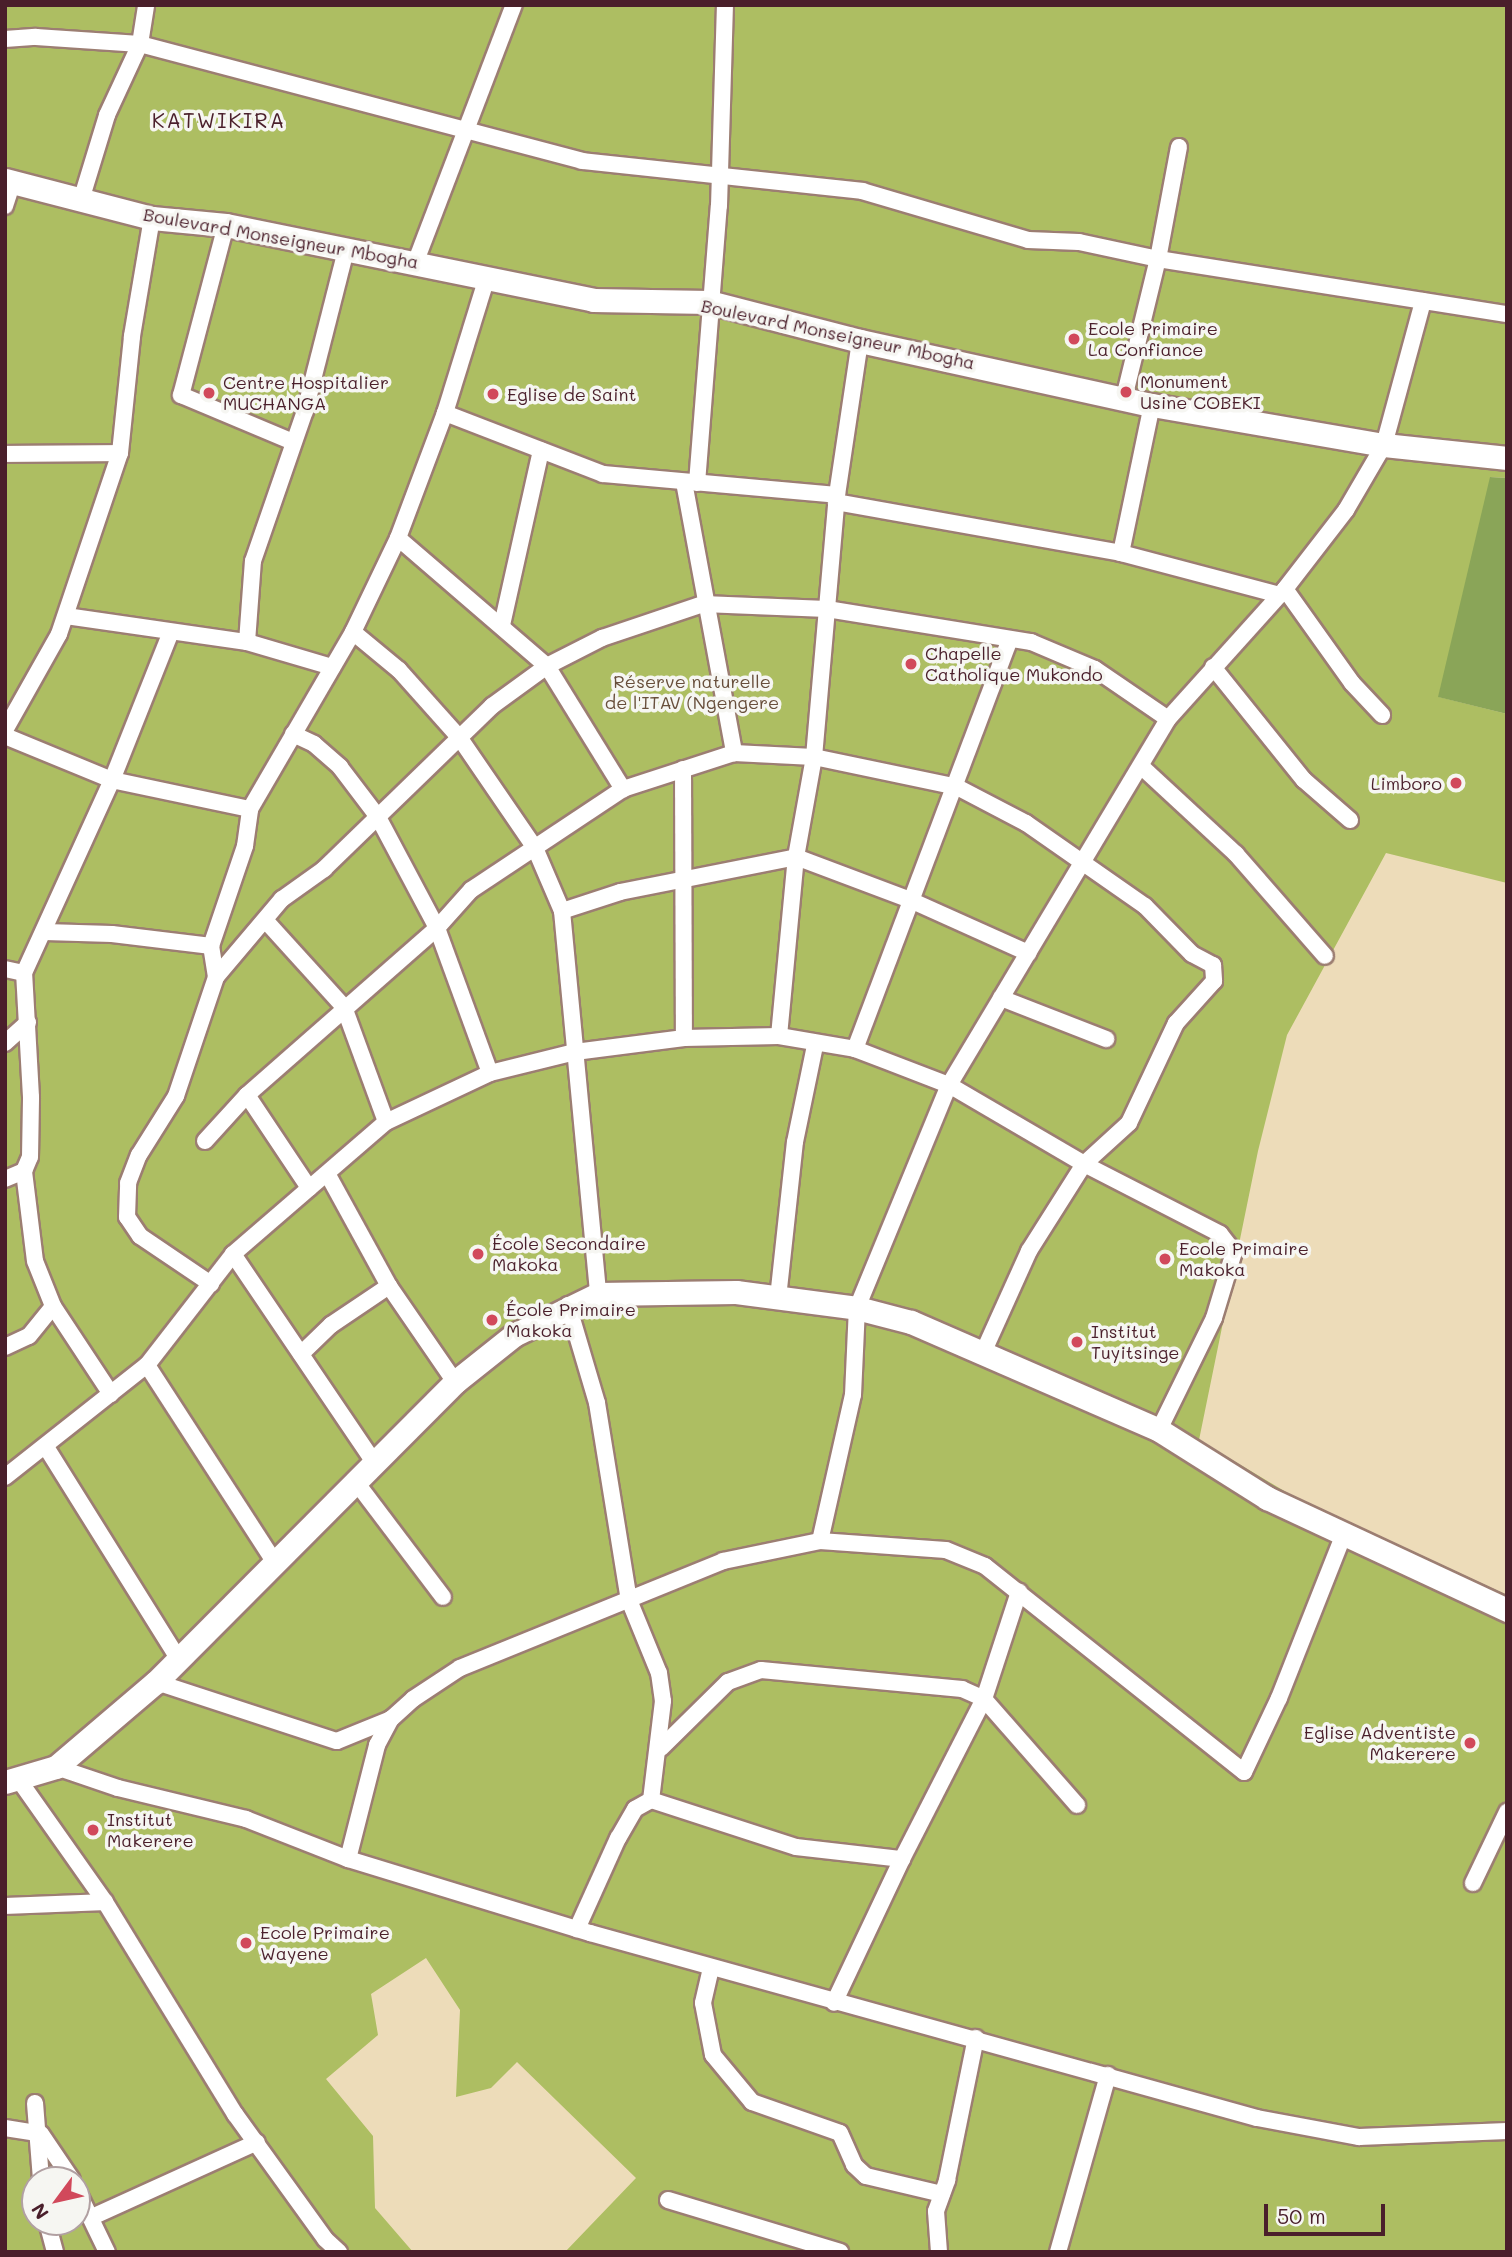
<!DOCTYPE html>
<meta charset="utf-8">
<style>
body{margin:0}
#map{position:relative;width:1512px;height:2257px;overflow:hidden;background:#eddcb9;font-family:Mali,sans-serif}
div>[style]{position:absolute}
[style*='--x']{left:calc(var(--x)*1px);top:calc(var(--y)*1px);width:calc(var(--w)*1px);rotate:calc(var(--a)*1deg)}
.green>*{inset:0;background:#adbe62}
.forest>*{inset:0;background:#8aa558}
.roads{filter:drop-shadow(2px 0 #9c7e72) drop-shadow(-2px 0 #9c7e72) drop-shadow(0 2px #9c7e72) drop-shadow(0 -2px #9c7e72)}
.street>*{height:16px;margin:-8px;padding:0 8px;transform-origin:8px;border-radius:8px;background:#fff}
.secondary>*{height:23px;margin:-11.5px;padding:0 11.5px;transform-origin:11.5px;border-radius:11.5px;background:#fff}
.dots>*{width:19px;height:19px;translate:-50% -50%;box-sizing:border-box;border:4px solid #f6f6f2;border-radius:50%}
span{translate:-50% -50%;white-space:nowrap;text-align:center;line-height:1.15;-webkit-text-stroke:7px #f6f6f2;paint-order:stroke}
.street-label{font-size:18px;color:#4a1f2b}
.poi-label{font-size:18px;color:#4a1f2b}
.left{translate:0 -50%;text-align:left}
.right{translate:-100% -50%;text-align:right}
.park-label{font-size:18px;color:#684f3c}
.quarter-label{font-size:21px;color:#4a1f2b;letter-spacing:2px}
.frame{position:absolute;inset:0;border:7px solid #4a1f2b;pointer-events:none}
.north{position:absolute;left:21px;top:2166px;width:70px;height:70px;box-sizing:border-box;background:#f6f6f2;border:2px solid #b1a0a2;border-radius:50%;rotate:237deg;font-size:19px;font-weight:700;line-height:28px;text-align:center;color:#4a1f2b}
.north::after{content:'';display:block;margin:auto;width:24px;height:32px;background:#d1495b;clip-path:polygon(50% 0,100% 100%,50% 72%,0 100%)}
.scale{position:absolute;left:1264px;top:2204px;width:121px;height:32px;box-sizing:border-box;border:4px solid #4a1f2b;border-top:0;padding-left:9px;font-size:21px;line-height:24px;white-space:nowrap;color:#4a1f2b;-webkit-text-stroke:5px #f6f6f2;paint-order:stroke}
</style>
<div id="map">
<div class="green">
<i style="clip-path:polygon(evenodd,5px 5px,1507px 5px,1507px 478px,1491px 477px,1439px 697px,1507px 714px,1507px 883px,1386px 853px,1287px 1035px,1258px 1151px,1199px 1440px,1291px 1495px,1507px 1595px,1507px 2252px,565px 2252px,636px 2178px,517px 2062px,491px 2088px,456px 2097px,460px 2010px,426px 1958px,371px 1994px,378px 2035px,326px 2079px,373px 2136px,375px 2208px,413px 2252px,5px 2252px,5px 5px,35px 2180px,77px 2180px,77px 2222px,35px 2222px,35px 2180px)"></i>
</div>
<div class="forest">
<i style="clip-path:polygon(1490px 477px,1507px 478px,1507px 714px,1438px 697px)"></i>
</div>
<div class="roads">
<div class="street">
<i style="--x:5;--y:39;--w:31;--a:-4"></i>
<i style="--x:36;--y:37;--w:104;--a:3.9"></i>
<i style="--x:140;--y:44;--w:457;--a:14.8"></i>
<i style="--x:582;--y:161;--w:282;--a:6.1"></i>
<i style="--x:862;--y:191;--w:173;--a:16.4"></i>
<i style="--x:1028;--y:240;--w:51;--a:2.2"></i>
<i style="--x:1079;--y:242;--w:81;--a:12.1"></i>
<i style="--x:1158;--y:259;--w:114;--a:-79.4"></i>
<i style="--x:82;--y:197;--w:86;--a:-73"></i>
<i style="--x:107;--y:115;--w:78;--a:-65.1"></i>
<i style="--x:140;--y:44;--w:39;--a:-81"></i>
<i style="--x:5;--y:206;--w:25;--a:-72"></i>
<i style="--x:226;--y:225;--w:176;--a:104.8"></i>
<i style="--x:181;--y:395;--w:121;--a:22.8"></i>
<i style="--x:416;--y:261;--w:274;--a:-69.1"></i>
<i style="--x:1124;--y:398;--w:143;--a:-76.3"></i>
<i style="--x:1158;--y:259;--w:353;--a:9"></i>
<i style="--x:445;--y:413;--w:169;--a:21.1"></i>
<i style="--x:603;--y:474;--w:235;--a:5.1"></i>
<i style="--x:5;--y:454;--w:115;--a:-0.5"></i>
<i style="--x:684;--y:482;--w:276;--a:79.5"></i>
<i style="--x:697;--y:483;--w:278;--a:-85.5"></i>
<i style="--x:719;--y:206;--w:201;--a:-88.3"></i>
<i style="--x:836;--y:502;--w:290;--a:10.1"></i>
<i style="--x:1121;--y:553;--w:164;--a:14.8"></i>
<i style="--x:398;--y:538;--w:196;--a:40.7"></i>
<i style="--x:547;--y:666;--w:145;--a:58.3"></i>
<i style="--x:1121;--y:553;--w:151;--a:-78.2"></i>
<i style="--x:1285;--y:589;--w:115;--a:54.5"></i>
<i style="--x:1352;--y:683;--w:44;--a:46.8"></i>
<i style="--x:66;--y:616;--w:183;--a:8.2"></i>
<i style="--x:247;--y:642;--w:89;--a:16.4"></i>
<i style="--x:502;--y:625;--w:179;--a:-77.4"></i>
<i style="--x:353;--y:632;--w:60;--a:39.6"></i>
<i style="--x:399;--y:670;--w:90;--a:48.2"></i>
<i style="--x:459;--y:737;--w:135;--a:55.6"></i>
<i style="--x:535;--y:848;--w:69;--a:66.8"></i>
<i style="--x:562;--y:911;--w:385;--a:84.6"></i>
<i style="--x:247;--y:642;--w:81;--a:-85.8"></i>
<i style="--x:253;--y:561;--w:159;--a:-70.9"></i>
<i style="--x:305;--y:411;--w:166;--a:-75.7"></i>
<i style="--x:1213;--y:667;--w:145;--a:51.2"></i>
<i style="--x:1304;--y:780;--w:61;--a:41"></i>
<i style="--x:5;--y:730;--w:110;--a:-60.6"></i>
<i style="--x:59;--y:634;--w:191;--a:-71.4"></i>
<i style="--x:120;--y:453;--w:118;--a:-84.1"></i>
<i style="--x:132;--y:336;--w:120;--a:-80.4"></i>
<i style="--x:293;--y:734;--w:23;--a:25"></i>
<i style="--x:314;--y:744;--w:35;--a:41"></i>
<i style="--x:340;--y:767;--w:63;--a:52.8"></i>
<i style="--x:378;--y:817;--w:126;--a:62"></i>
<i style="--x:437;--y:928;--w:154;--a:69.9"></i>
<i style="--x:5;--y:736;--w:116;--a:22.4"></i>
<i style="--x:112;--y:780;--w:141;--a:11.9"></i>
<i style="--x:1142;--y:767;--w:128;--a:42.8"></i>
<i style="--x:1236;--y:854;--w:135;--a:48.9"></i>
<i style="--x:683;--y:769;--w:269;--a:89.8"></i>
<i style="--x:562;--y:911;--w:61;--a:-18.1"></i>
<i style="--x:620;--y:892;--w:179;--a:-11.2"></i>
<i style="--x:796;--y:857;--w:120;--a:20.6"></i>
<i style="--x:908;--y:899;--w:132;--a:24.2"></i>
<i style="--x:266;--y:921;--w:116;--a:47.8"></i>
<i style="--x:344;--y:1007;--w:122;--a:69.9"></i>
<i style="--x:45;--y:932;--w:67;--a:1.7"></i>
<i style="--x:112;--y:934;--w:100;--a:6.9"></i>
<i style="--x:5;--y:969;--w:19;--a:12"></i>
<i style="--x:216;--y:977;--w:102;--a:-49.8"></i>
<i style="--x:282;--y:899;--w:52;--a:-35.5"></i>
<i style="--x:324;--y:869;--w:234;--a:-44.1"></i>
<i style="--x:492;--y:706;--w:68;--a:-36"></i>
<i style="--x:547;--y:666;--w:62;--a:-27"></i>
<i style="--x:602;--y:638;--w:107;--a:-18.6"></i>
<i style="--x:703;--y:604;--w:124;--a:2.3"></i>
<i style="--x:827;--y:609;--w:207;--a:9.2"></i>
<i style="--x:1031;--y:642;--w:69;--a:22.9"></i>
<i style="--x:1095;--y:669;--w:88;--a:34.4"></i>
<i style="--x:1001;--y:998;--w:113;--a:21.3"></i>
<i style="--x:779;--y:1036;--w:180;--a:-84.6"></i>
<i style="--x:796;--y:857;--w:102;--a:-79.8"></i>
<i style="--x:814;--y:757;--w:263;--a:-85"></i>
<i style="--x:837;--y:495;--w:156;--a:-81.5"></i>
<i style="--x:5;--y:1043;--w:31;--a:-42"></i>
<i style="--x:855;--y:1049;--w:435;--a:-69.3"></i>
<i style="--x:247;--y:1095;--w:112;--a:56.3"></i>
<i style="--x:205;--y:1141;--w:62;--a:-47.6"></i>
<i style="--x:247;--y:1095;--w:253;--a:-41.3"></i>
<i style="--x:437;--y:928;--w:51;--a:-48.2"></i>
<i style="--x:471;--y:890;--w:182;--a:-33.6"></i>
<i style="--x:623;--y:789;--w:117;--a:-18"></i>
<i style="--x:734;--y:753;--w:80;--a:2.9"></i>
<i style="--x:814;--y:757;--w:146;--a:11.8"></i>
<i style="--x:957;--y:787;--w:78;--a:27.6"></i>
<i style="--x:1026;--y:823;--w:145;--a:34.9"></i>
<i style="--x:1145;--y:906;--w:67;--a:45.6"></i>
<i style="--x:1192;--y:954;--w:24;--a:28"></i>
<i style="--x:1213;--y:965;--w:16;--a:86"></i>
<i style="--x:1214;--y:981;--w:57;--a:132.1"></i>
<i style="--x:1176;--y:1023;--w:110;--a:115.2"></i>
<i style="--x:1129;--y:1123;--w:61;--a:137.7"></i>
<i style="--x:1084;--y:1164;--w:103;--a:122.3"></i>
<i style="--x:1029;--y:1251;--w:112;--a:114.3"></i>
<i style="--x:328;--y:1175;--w:127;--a:61.2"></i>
<i style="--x:389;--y:1286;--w:116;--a:55.5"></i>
<i style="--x:5;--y:1179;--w:21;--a:-23"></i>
<i style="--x:233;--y:1254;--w:250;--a:55.9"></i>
<i style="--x:211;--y:1284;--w:86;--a:-145.9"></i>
<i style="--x:140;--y:1236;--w:23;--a:-124"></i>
<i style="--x:127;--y:1217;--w:34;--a:-88"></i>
<i style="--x:128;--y:1183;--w:30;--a:-69"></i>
<i style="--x:139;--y:1155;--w:70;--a:-57.9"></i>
<i style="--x:176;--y:1096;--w:126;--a:-71.4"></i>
<i style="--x:216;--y:977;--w:31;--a:-99"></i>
<i style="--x:211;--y:946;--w:106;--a:-71.2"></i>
<i style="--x:245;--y:846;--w:37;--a:-82"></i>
<i style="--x:250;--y:809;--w:205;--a:-59.8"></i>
<i style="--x:353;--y:632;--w:104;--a:-64.4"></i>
<i style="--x:398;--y:538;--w:134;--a:-69.4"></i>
<i style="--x:445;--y:413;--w:142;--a:-72.8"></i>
<i style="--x:778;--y:1298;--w:157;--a:-83.8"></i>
<i style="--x:795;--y:1142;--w:99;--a:-78.3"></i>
<i style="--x:568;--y:1305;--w:102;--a:73.5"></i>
<i style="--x:597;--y:1403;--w:200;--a:80.8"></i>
<i style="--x:629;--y:1600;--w:79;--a:67.7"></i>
<i style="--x:659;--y:1673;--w:28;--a:82"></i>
<i style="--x:663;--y:1701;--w:100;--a:96.9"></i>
<i style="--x:651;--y:1800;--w:18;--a:151"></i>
<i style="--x:635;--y:1809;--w:34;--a:120"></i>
<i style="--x:618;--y:1838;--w:100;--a:114.3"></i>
<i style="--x:5;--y:1347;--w:26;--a:-25"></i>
<i style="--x:29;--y:1336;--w:38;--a:-51"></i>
<i style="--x:301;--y:1354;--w:42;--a:-44"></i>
<i style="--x:331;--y:1325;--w:70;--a:-33.9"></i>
<i style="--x:147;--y:1365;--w:234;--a:57.1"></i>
<i style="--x:111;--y:1394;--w:105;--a:-123.4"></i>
<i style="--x:53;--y:1306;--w:48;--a:-111.8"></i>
<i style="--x:35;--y:1261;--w:91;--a:-97"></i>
<i style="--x:24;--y:1171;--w:15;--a:-67"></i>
<i style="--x:30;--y:1157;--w:60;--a:-89"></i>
<i style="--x:31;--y:1097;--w:124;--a:-93.2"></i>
<i style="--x:24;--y:973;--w:212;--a:-65.5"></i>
<i style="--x:112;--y:780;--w:159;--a:-68.3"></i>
<i style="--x:46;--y:1447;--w:251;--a:58"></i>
<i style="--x:5;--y:1477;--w:181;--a:-38.3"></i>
<i style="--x:147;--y:1365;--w:140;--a:-52.2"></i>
<i style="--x:233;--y:1254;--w:202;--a:-40.8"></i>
<i style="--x:386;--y:1122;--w:115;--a:-25.2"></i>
<i style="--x:490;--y:1073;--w:88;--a:-13.9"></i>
<i style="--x:575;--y:1052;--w:110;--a:-7.3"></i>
<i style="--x:684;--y:1038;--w:95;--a:-1.2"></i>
<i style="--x:779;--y:1036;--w:77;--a:9.7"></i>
<i style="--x:855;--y:1049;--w:101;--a:21"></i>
<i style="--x:949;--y:1085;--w:156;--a:30.3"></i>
<i style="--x:1084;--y:1164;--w:153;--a:27.2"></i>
<i style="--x:1220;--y:1234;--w:23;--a:52"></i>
<i style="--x:1234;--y:1252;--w:69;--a:106.9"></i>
<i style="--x:1214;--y:1318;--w:125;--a:116.2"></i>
<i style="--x:356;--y:1482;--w:144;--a:52.9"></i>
<i style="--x:820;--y:1541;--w:126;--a:4.1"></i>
<i style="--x:946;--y:1550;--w:42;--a:22.3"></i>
<i style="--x:985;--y:1566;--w:331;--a:38.5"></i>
<i style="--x:1244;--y:1772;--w:82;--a:-64.7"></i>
<i style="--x:1279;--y:1698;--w:174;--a:-68.4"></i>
<i style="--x:156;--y:1682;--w:190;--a:18.1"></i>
<i style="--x:337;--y:1741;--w:58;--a:-22.2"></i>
<i style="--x:661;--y:1748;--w:94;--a:-44.6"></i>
<i style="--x:728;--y:1682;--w:35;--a:-20"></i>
<i style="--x:761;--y:1670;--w:202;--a:5.4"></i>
<i style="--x:962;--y:1689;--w:24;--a:24"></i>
<i style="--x:984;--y:1699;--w:141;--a:48.7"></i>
<i style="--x:56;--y:1767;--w:65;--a:18.7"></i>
<i style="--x:118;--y:1788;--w:132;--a:13.6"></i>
<i style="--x:246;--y:1819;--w:110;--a:21.4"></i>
<i style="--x:348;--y:1859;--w:253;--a:17"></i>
<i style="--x:590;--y:1933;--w:692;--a:15.5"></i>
<i style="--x:1257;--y:2118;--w:104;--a:10.6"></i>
<i style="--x:1359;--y:2137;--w:148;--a:-2.3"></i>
<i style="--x:19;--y:1780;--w:149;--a:54.8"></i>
<i style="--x:105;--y:1902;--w:249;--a:58.5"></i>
<i style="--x:235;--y:2114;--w:154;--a:54.2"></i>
<i style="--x:325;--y:2239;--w:19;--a:43"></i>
<i style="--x:651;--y:1800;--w:152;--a:18"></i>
<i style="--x:796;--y:1847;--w:107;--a:6.5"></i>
<i style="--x:902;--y:1859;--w:159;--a:115.3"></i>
<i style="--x:348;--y:1859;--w:118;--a:-75.7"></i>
<i style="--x:377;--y:1745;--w:30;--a:-62"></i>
<i style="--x:391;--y:1719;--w:30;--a:-42"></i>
<i style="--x:413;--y:1699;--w:56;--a:-33.4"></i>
<i style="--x:460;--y:1668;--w:284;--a:-22.1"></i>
<i style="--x:723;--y:1561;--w:99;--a:-11.7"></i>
<i style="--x:820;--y:1541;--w:150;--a:-77.3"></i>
<i style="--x:853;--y:1395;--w:87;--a:-87.4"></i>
<i style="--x:857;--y:1308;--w:241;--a:-67.6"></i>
<i style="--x:949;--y:1085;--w:427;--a:-59.1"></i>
<i style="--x:1168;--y:719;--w:175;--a:-48"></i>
<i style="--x:1285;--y:589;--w:100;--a:-52.3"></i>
<i style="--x:1346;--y:510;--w:75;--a:-59.7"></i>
<i style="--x:1384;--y:445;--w:149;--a:-74.8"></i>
<i style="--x:902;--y:1859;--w:180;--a:-62.9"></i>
<i style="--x:984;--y:1699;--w:113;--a:-71.9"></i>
<i style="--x:1473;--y:1883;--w:79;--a:-64.4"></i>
<i style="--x:5;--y:1906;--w:100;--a:-2.3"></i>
<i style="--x:711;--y:1968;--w:36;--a:103"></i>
<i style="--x:703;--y:2003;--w:53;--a:79.1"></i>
<i style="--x:713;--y:2055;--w:61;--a:50.3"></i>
<i style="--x:752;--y:2102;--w:93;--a:19.4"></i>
<i style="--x:840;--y:2133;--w:35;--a:66"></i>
<i style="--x:854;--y:2165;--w:16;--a:43"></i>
<i style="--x:866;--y:2176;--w:78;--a:13.3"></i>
<i style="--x:35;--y:2103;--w:77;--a:85.5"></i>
<i style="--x:5;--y:2128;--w:36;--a:9"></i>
<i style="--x:41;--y:2134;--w:55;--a:56"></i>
<i style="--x:77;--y:2190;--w:69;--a:64.2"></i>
<i style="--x:668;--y:2200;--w:180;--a:16.8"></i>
<i style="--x:92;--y:2217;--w:181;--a:-24.4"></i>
<i style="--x:47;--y:2222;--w:31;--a:75"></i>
<i style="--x:939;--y:2252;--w:41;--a:-94.2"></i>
<i style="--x:936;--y:2211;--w:33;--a:-70"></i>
<i style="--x:947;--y:2180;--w:145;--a:-78.5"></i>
<i style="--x:1058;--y:2252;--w:184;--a:-74.2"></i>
</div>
<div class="secondary">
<i style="--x:5;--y:180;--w:152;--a:14.5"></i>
<i style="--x:152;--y:218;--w:74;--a:5.4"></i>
<i style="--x:226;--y:225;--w:375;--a:11.5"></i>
<i style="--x:593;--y:300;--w:116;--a:1"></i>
<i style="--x:709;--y:302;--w:156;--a:14.5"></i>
<i style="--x:860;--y:341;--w:299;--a:12.4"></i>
<i style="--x:1152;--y:405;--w:235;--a:9.8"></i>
<i style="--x:1384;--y:445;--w:124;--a:6"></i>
<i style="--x:5;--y:1782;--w:53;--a:-16.4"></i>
<i style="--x:56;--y:1767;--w:131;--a:-40.4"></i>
<i style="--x:156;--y:1682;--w:424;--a:-45.1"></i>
<i style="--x:455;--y:1382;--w:75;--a:-38.5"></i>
<i style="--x:514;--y:1335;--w:93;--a:-26"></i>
<i style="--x:598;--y:1294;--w:138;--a:-0.8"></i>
<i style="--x:736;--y:1292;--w:122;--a:7.5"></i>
<i style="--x:857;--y:1308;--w:56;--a:14.5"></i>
<i style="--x:911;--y:1322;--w:270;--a:23.5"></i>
<i style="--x:1159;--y:1430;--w:128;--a:32.2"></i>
<i style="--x:1267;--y:1498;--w:265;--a:25"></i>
</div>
</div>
<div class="dots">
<i style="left:1074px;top:339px;background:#d1495b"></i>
<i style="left:1126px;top:392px;background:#d1495b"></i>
<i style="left:209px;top:393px;background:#d1495b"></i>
<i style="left:493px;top:394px;background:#d1495b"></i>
<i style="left:911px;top:664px;background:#d1495b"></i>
<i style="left:1456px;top:783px;background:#d1495b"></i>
<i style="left:478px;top:1254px;background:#d1495b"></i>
<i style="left:1165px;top:1259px;background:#d1495b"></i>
<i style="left:492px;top:1320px;background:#d1495b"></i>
<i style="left:1077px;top:1342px;background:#d1495b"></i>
<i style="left:1470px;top:1743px;background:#d1495b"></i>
<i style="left:93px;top:1830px;background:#d1495b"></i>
<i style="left:246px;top:1943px;background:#d1495b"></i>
</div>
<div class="street-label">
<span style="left:281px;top:238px;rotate:10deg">Boulevard Monseigneur Mbogha</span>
<span style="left:838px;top:334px;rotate:12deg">Boulevard Monseigneur Mbogha</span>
</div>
<div class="poi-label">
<span class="left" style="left:1088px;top:339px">Ecole Primaire<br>La Confiance</span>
<span class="left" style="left:1140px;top:392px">Monument<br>Usine COBEKI</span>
<span class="left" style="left:223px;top:393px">Centre Hospitalier<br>MUCHANGA</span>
<span class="left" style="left:507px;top:394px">Eglise de Saint</span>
<span class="left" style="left:925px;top:664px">Chapelle<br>Catholique Mukondo</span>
<span class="right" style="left:1442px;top:783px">Limboro</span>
<span class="left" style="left:492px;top:1254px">École Secondaire<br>Makoka</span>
<span class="left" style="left:1179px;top:1259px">Ecole Primaire<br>Makoka</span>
<span class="left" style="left:506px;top:1320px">École Primaire<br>Makoka</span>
<span class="left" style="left:1091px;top:1342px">Institut<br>Tuyitsinge</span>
<span class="right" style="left:1456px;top:1743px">Eglise Adventiste<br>Makerere</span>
<span class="left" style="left:107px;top:1830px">Institut<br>Makerere</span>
<span class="left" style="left:260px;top:1943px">Ecole Primaire<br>Wayene</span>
</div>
<div class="park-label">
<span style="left:692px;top:692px">Réserve naturelle<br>de l'ITAV (Ngengere</span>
</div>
<div class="quarter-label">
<span style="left:219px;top:120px">KATWIKIRA</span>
</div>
<div class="frame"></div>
<div class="north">N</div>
<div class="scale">50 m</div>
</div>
